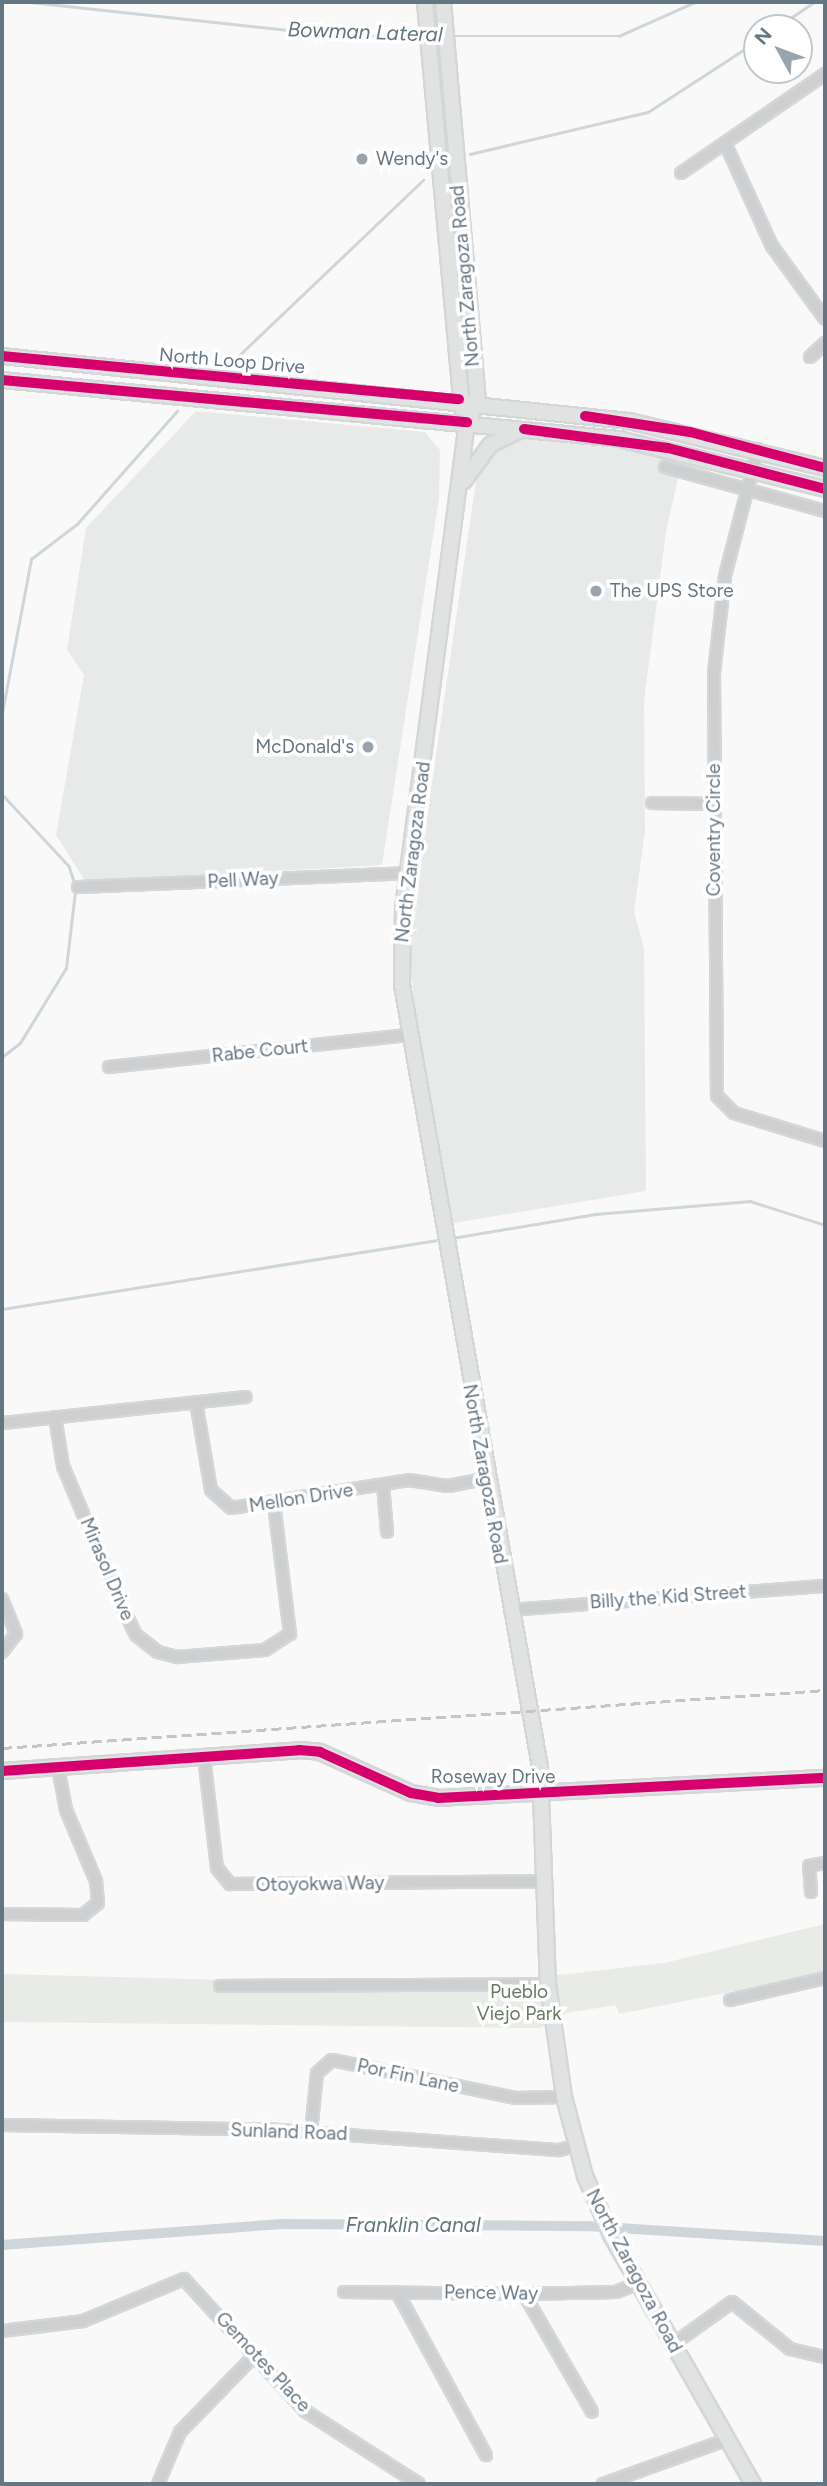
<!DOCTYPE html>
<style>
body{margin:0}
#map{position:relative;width:827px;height:2486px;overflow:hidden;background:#f9f9f9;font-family:Figtree,sans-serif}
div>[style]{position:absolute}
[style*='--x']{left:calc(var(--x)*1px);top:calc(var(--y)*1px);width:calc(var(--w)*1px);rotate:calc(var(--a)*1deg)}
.built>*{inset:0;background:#e8e9e9}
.green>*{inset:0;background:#e8ebe6}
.stream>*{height:2.5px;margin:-1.25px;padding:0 1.25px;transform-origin:1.25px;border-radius:1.25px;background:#ced6d9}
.canal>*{height:10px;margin:-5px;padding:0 5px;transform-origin:5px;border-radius:5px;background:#ced6d9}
.roads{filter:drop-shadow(2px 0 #d5d6d7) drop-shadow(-2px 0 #d5d6d7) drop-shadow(0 2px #d5d6d7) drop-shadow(0 -2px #d5d6d7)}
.street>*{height:10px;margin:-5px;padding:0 5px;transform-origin:5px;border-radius:5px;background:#cecfd0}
.secondary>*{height:14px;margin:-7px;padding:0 7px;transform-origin:7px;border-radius:7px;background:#e1e2e2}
.rail>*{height:2.5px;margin-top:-1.25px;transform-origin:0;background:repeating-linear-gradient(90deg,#c3c5c6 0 10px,transparent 0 15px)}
.cycleway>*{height:10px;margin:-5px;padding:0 5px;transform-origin:5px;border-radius:5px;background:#d6006c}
.dots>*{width:19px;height:19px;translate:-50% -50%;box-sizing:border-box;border:4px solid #fff;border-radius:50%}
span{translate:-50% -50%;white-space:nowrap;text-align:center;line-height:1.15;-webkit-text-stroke:7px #fff;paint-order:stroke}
.poi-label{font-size:19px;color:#657683}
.left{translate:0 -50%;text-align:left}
.right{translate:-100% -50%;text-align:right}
.street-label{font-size:19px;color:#657683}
.park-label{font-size:19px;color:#687a64}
.water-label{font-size:21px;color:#60757c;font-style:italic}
.frame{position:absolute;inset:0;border:4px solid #657683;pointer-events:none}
.north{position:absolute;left:743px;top:14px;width:70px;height:70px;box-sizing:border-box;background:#fff;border:2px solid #c1c8cd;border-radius:50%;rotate:311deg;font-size:19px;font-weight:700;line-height:28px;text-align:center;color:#657683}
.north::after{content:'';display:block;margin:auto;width:24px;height:32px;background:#99a4ac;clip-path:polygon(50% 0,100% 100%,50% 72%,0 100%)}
</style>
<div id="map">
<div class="built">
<i style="clip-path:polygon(196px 411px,425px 432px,440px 450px,439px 498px,382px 865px,86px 882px,56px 835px,84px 675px,67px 650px,86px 528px)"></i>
<i style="clip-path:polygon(520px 438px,640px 451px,681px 465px,666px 532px,644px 701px,645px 830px,634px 912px,644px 948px,646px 1191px,453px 1223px,415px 1015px,409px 941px,477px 474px,487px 452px)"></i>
</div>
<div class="green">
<i style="clip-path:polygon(825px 1924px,825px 1973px,619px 2014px,616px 2005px,566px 2013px,540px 2028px,2px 2022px,2px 1974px,300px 1982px,533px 1978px,664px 1963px)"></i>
</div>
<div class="stream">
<i style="--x:30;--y:2;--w:317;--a:6.2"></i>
<i style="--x:345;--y:36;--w:79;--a:0"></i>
<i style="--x:776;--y:28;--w:46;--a:-34.4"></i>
<i style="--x:452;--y:36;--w:167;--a:0"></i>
<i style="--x:619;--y:36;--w:83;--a:-24.1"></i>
<i style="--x:470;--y:154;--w:183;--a:-13.3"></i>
<i style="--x:648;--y:112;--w:130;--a:-33.1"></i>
<i style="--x:232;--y:362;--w:264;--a:-43.6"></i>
<i style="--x:2;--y:713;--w:157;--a:-79.3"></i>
<i style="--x:31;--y:559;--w:58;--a:-37.3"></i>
<i style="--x:77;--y:524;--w:151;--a:-48.5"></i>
<i style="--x:2;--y:794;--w:98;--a:47.1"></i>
<i style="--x:69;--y:866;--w:19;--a:72"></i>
<i style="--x:2;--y:1057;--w:23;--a:-38"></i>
<i style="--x:20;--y:1043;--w:88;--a:-58.5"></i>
<i style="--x:66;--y:968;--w:78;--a:-83.3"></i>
<i style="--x:452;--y:1238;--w:145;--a:-9.5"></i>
<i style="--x:595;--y:1214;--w:156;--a:-4.8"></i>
<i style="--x:750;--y:1201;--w:79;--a:17.7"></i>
<i style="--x:2;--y:1309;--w:439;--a:-9"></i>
</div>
<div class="canal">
<i style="--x:2;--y:2245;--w:281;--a:-4.3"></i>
<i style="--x:282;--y:2224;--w:305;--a:0.4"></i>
<i style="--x:587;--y:2226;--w:238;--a:3.6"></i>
</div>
<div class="roads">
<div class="street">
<i style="--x:725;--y:143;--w:113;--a:65.5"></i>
<i style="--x:772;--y:246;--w:90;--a:54"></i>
<i style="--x:681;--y:173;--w:175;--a:-34.5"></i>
<i style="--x:810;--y:357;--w:21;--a:-43"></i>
<i style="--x:758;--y:449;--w:131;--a:104.6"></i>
<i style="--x:725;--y:576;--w:97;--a:96.5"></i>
<i style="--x:714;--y:672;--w:424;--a:89.6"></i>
<i style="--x:717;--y:1096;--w:24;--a:45"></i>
<i style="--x:734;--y:1113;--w:95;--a:17.1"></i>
<i style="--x:665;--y:467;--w:166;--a:15.4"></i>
<i style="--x:652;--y:803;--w:61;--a:0.9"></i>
<i style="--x:78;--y:887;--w:329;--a:-2.4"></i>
<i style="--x:109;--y:1067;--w:303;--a:-6.1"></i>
<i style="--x:196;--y:1402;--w:89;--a:80.3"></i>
<i style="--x:211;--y:1490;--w:27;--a:42"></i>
<i style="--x:231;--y:1508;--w:180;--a:-8.9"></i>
<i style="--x:409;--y:1480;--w:39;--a:9"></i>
<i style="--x:448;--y:1486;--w:38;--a:-11"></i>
<i style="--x:55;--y:1417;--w:50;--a:80.7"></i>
<i style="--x:63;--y:1466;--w:143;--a:67.4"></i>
<i style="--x:118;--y:1598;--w:41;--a:64.1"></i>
<i style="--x:136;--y:1635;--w:28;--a:38"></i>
<i style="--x:158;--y:1652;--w:20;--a:15"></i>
<i style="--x:177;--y:1657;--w:88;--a:-4.5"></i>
<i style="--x:265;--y:1650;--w:30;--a:-33"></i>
<i style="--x:290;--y:1634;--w:131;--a:-97"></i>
<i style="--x:2;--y:1423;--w:245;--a:-6.1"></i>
<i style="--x:383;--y:1485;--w:47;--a:85.1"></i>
<i style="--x:2;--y:1599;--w:38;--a:68"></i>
<i style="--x:16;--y:1634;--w:23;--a:128"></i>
<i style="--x:510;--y:1610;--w:316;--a:-4.4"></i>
<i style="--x:204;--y:1757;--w:112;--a:83.3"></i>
<i style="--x:217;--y:1868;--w:21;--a:51"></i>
<i style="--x:230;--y:1884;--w:314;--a:-0.5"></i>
<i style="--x:811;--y:1892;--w:26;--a:-94"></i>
<i style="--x:809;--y:1866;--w:16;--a:-11"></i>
<i style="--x:2;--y:1914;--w:81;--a:0.7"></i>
<i style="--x:83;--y:1915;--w:19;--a:-39"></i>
<i style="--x:98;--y:1903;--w:22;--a:-95"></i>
<i style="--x:96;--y:1881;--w:77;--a:-112.9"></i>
<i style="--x:66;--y:1810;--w:44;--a:-100.5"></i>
<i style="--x:220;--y:1986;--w:328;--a:-0.3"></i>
<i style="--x:730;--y:2000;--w:98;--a:-13"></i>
<i style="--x:2;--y:2125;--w:276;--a:1"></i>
<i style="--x:278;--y:2130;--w:282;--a:4.1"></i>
<i style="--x:559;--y:2150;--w:16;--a:-14"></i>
<i style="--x:311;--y:2132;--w:59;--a:-84.2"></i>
<i style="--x:317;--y:2073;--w:20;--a:-41"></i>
<i style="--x:332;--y:2060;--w:187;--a:11.7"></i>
<i style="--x:515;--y:2098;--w:49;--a:-1.2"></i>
<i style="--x:344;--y:2292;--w:180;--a:0.6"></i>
<i style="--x:524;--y:2294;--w:92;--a:-1.2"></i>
<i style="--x:616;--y:2292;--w:22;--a:-22"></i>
<i style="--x:397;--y:2292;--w:186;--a:61.4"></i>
<i style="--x:524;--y:2294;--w:136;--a:60"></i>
<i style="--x:2;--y:2331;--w:82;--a:-7"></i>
<i style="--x:83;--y:2321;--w:109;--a:-22.6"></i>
<i style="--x:184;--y:2279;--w:179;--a:47.5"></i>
<i style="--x:305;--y:2411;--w:135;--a:32.6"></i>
<i style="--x:672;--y:2345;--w:74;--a:-35.6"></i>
<i style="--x:732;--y:2302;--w:75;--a:39"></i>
<i style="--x:790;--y:2349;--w:36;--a:13"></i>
<i style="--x:158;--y:2484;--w:56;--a:-67.1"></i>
<i style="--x:180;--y:2432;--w:105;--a:-45.8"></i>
<i style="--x:603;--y:2484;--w:131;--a:-19.7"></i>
</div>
<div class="secondary">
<i style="--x:425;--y:2;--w:408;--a:84.8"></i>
<i style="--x:443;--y:2;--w:402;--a:85"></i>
<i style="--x:478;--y:402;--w:23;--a:119"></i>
<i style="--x:467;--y:422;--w:488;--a:97.5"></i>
<i style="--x:403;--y:906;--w:79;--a:90.7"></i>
<i style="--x:402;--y:985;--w:794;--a:79.99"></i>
<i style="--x:540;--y:1767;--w:217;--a:87.9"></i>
<i style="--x:548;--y:1984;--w:114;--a:81.9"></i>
<i style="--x:564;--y:2097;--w:82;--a:75.1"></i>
<i style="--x:585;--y:2176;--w:64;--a:66.2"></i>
<i style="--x:611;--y:2235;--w:287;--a:60.3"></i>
<i style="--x:2;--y:356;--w:630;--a:5.92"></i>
<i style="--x:629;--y:421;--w:202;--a:13.5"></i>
<i style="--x:2;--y:380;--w:620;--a:5.46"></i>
<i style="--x:619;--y:439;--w:212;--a:13.6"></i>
<i style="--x:464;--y:481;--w:44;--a:-54.2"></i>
<i style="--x:490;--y:445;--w:32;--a:-26"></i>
<i style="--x:2;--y:1771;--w:298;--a:-4"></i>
<i style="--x:299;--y:1750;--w:21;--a:5"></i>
<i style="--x:320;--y:1752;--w:100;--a:24.3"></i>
<i style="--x:411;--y:1793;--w:27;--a:10"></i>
<i style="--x:438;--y:1798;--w:388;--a:-3"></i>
</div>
</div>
<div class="rail">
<i style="--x:2;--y:1748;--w:825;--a:-4.03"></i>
</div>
<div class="cycleway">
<i style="--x:2;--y:356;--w:459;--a:5.4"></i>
<i style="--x:2;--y:380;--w:467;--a:5.2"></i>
<i style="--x:585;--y:416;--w:106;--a:8.7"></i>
<i style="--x:690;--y:432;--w:140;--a:14.9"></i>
<i style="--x:524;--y:429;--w:145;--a:7.5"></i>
<i style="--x:668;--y:448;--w:162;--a:14.6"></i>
<i style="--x:2;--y:1771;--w:298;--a:-4"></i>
<i style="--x:299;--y:1750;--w:21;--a:5"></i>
<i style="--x:320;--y:1752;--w:100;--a:24.3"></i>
<i style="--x:411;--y:1793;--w:27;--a:10"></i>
<i style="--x:438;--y:1798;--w:388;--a:-3"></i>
</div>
<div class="dots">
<i style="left:362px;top:159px;background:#99a4ac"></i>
<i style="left:596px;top:591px;background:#99a4ac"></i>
<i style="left:368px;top:747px;background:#99a4ac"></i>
</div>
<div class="poi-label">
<span class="left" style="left:376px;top:159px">Wendy's</span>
<span class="left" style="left:610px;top:591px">The UPS Store</span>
<span class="right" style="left:354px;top:747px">McDonald's</span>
</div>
<div class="street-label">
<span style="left:465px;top:276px;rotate:-95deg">North Zaragoza Road</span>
<span style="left:232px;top:361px;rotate:5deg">North Loop Drive</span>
<span style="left:714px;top:830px;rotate:-90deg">Coventry Circle</span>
<span style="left:413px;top:852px;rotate:-83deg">North Zaragoza Road</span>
<span style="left:243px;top:880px;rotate:-3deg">Pell Way</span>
<span style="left:260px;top:1051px;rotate:-6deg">Rabe Court</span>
<span style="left:485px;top:1474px;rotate:80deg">North Zaragoza Road</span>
<span style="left:301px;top:1498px;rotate:-9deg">Mellon Drive</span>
<span style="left:107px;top:1569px;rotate:67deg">Mirasol Drive</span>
<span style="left:668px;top:1597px;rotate:-4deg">Billy the Kid Street</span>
<span style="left:493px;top:1777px">Roseway Drive</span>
<span style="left:320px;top:1884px;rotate:-1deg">Otoyokwa Way</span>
<span style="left:408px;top:2076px;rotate:12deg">Por Fin Lane</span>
<span style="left:289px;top:2132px;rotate:2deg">Sunland Road</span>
<span style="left:634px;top:2271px;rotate:62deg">North Zaragoza Road</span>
<span style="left:491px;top:2293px;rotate:1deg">Pence Way</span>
<span style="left:263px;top:2362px;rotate:47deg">Gemotes Place</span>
</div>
<div class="park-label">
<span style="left:519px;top:2003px">Pueblo<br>Viejo Park</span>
</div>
<div class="water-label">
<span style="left:365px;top:32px;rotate:2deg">Bowman Lateral</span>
<span style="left:413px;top:2225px">Franklin Canal</span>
</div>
<div class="frame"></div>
<div class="north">N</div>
</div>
